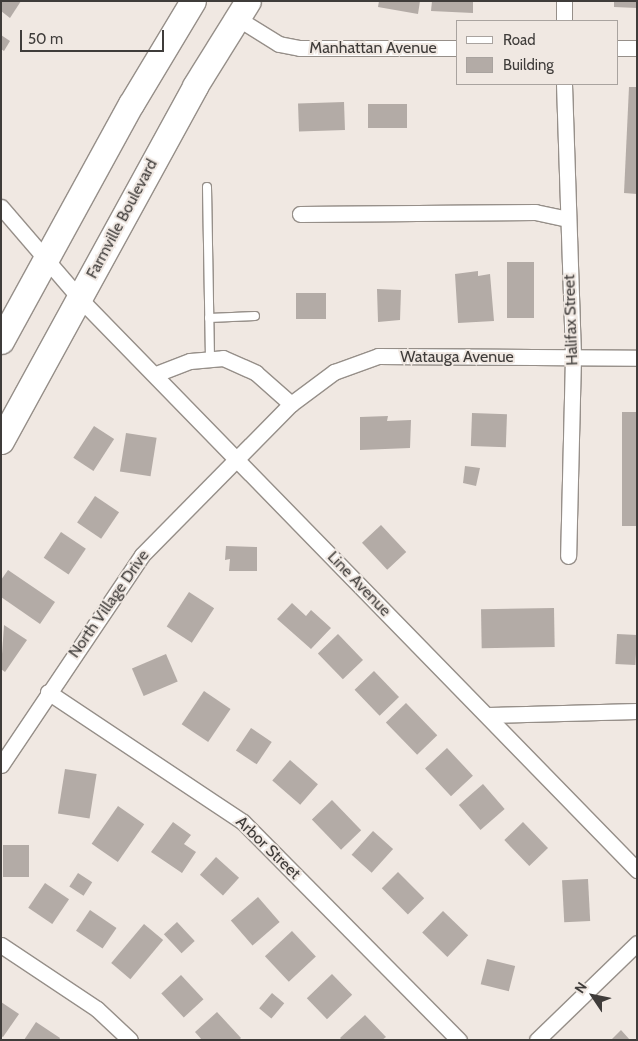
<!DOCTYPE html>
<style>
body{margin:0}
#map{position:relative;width:638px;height:1041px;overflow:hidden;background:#f0e8e2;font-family:Cabin,sans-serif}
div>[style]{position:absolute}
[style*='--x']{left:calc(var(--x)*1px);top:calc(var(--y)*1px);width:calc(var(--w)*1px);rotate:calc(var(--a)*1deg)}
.building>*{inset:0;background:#b3aba6;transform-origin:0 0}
.roads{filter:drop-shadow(1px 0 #968f89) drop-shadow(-1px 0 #968f89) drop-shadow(0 1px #968f89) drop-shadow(0 -1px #968f89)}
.lane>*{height:8px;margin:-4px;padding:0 4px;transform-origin:4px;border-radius:4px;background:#fff}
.street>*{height:15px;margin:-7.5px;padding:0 7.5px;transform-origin:7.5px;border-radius:7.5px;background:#fff}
.primary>*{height:25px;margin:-12.5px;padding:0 12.5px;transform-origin:12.5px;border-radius:12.5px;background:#fff}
span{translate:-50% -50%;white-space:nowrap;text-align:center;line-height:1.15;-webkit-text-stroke:4px #f0e8e2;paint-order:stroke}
.street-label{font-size:16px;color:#3f3c3a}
.frame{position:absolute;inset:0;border:2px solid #3f3c3a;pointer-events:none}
.legend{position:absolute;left:456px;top:20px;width:162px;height:65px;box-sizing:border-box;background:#f0e8e2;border:1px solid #a9a39f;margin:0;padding:6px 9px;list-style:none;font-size:15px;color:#3f3c3a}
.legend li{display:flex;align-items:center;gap:10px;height:25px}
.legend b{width:25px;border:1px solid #a9a39f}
.north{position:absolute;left:568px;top:971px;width:50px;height:50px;-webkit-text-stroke:4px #f0e8e2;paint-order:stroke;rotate:304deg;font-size:14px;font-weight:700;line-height:20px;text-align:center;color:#3f3c3a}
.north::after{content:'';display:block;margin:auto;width:18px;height:22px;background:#3f3c3a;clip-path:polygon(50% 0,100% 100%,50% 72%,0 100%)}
.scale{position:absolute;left:20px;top:30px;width:144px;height:22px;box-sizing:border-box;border:2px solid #3f3c3a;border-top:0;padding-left:6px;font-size:15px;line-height:18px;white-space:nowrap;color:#3f3c3a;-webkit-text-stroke:4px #f0e8e2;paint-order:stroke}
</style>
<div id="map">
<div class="building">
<i style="clip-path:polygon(1px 1px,21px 1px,10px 18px,1px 11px)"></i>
<i style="clip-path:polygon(379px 1px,420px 1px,418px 14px,378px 7px)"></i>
<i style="clip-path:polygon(432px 1px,473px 1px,473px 13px,431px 11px)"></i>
<i style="clip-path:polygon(614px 1px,637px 1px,637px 8px,614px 7px)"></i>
<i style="clip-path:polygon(1px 35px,10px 41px,4px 51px,1px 49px)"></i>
<i style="clip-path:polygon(629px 87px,637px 87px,637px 194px,624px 193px)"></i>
<i style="left:344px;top:102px;width:28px;height:46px;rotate:88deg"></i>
<i style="left:368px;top:104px;width:39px;height:24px"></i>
<i style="left:507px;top:262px;width:27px;height:56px"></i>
<i style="clip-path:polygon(478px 271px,478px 276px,490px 274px,494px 321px,458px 323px,455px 274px)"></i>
<i style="clip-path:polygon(377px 289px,401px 290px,400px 320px,378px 322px)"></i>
<i style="left:296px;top:293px;width:30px;height:26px"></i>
<i style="left:622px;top:412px;width:15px;height:114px"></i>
<i style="left:472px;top:413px;width:35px;height:33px;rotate:2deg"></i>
<i style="clip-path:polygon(388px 416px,387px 421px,411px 420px,410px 448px,360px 450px,360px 417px)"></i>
<i style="left:94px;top:426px;width:24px;height:38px;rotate:33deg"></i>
<i style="left:126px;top:433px;width:31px;height:39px;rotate:9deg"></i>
<i style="clip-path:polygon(465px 466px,480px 468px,476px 486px,463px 483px)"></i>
<i style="left:95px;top:496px;width:29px;height:32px;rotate:34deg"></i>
<i style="left:381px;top:525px;width:37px;height:26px;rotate:47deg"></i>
<i style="left:61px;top:532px;width:30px;height:31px;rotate:34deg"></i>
<i style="clip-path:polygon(226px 546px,257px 547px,257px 571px,229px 571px,230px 559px,225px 560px)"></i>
<i style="clip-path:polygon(8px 570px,55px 602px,40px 624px,1px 597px,1px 580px)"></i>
<i style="left:189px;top:592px;width:30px;height:41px;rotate:33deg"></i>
<i style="clip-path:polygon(292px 603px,306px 616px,311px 610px,331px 628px,311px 649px,277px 619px)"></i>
<i style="left:554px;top:608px;width:39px;height:73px;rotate:89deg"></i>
<i style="clip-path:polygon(4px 625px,27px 640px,5px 672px,1px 669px)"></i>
<i style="left:338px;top:634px;width:36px;height:28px;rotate:46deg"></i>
<i style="left:617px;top:634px;width:20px;height:30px;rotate:3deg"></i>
<i style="left:166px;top:654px;width:30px;height:37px;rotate:67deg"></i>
<i style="left:374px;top:671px;width:36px;height:27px;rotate:46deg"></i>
<i style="left:204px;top:691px;width:32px;height:40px;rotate:34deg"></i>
<i style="left:406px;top:703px;width:45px;height:28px;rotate:46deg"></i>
<i style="left:251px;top:728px;width:25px;height:27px;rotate:34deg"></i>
<i style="left:447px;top:748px;width:38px;height:30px;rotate:47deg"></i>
<i style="left:290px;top:760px;width:37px;height:27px;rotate:41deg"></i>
<i style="left:65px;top:769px;width:32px;height:45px;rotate:9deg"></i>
<i style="left:483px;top:784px;width:33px;height:32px;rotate:49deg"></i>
<i style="left:332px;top:800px;width:42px;height:28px;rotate:46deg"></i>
<i style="left:118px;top:806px;width:32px;height:46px;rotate:35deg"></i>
<i style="clip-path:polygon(173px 822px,191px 835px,184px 844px,196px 852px,182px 873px,151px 852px)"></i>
<i style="left:523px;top:822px;width:36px;height:26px;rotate:46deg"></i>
<i style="left:373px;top:831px;width:27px;height:32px;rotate:42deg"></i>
<i style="left:3px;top:845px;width:26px;height:32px"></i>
<i style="left:216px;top:857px;width:31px;height:24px;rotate:42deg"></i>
<i style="left:398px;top:872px;width:37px;height:23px;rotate:45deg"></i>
<i style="left:78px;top:873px;width:17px;height:16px;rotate:33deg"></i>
<i style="left:588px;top:879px;width:42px;height:26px;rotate:87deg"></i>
<i style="left:45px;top:883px;width:29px;height:30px;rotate:34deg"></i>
<i style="left:258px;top:897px;width:33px;height:36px;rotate:49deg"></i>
<i style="left:90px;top:910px;width:32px;height:25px;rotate:34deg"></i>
<i style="left:443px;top:911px;width:35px;height:30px;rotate:44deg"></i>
<i style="left:177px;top:922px;width:26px;height:18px;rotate:47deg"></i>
<i style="left:144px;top:924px;width:25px;height:51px;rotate:40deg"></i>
<i style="left:292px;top:931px;width:35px;height:37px;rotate:47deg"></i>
<i style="left:487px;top:959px;width:29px;height:26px;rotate:14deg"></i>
<i style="left:332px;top:974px;width:29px;height:35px;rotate:46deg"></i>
<i style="left:181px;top:975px;width:33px;height:27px;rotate:47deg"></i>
<i style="left:272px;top:993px;width:16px;height:20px;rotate:40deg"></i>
<i style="clip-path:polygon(1px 1002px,19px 1014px,3px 1037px,1px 1036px)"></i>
<i style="clip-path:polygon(217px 1012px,241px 1038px,239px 1040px,202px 1040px,195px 1032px)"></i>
<i style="clip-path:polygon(365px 1015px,386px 1037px,382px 1040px,342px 1040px,340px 1038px)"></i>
<i style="clip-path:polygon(36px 1022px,60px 1038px,59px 1040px,24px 1040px)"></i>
<i style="clip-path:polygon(621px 1030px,630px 1040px,611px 1040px)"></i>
</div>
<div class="roads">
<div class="lane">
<i style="--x:207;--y:187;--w:171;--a:89"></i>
<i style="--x:209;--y:318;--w:46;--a:-2.5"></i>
</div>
<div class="street">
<i style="--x:237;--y:18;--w:49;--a:31.8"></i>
<i style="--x:279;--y:44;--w:21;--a:11"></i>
<i style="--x:300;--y:48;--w:157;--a:0"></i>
<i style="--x:564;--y:21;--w:20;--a:-90"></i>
<i style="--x:617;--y:48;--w:20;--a:0"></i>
<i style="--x:564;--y:84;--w:273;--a:88.1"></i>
<i style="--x:573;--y:357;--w:199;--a:91.4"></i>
<i style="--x:1;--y:207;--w:121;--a:49.3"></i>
<i style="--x:80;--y:299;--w:798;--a:45.71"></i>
<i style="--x:300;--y:214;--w:235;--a:-0.5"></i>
<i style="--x:535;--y:212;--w:33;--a:12"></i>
<i style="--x:156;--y:374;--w:36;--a:-21"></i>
<i style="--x:190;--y:361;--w:33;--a:-5"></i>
<i style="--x:223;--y:358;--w:36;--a:24"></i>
<i style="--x:256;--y:373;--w:47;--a:41.5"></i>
<i style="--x:48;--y:692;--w:234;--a:33.7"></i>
<i style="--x:243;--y:822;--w:307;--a:45.3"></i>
<i style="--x:487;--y:715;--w:150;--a:-1.5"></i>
<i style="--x:1;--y:765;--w:253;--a:-56.1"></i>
<i style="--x:142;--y:555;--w:212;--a:-45.4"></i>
<i style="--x:291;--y:404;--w:54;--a:-36.7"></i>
<i style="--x:334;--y:372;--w:47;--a:-20"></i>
<i style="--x:378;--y:356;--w:259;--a:0.4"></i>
<i style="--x:1;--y:945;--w:115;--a:33.7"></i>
<i style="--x:97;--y:1009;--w:45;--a:43.2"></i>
<i style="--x:537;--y:1040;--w:139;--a:-44.1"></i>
</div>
<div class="primary">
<i style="--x:1;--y:341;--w:270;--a:-61.3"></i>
<i style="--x:131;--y:104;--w:120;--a:-59"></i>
<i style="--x:1;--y:441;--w:405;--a:-61.3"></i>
<i style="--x:195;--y:86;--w:100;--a:-58.1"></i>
</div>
</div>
<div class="street-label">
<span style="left:373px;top:48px">Manhattan Avenue</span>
<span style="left:122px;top:219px;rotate:-62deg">Farmville Boulevard</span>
<span style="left:571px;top:320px;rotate:-92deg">Halifax Street</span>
<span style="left:457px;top:357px">Watauga Avenue</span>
<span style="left:359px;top:584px;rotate:46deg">Line Avenue</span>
<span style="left:109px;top:604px;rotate:-55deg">North Village Drive</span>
<span style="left:268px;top:848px;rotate:44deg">Arbor Street</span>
</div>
<div class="frame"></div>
<ul class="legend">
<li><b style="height:6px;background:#fff"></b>Road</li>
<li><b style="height:14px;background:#b3aba6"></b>Building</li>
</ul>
<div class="north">N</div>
<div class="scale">50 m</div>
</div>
